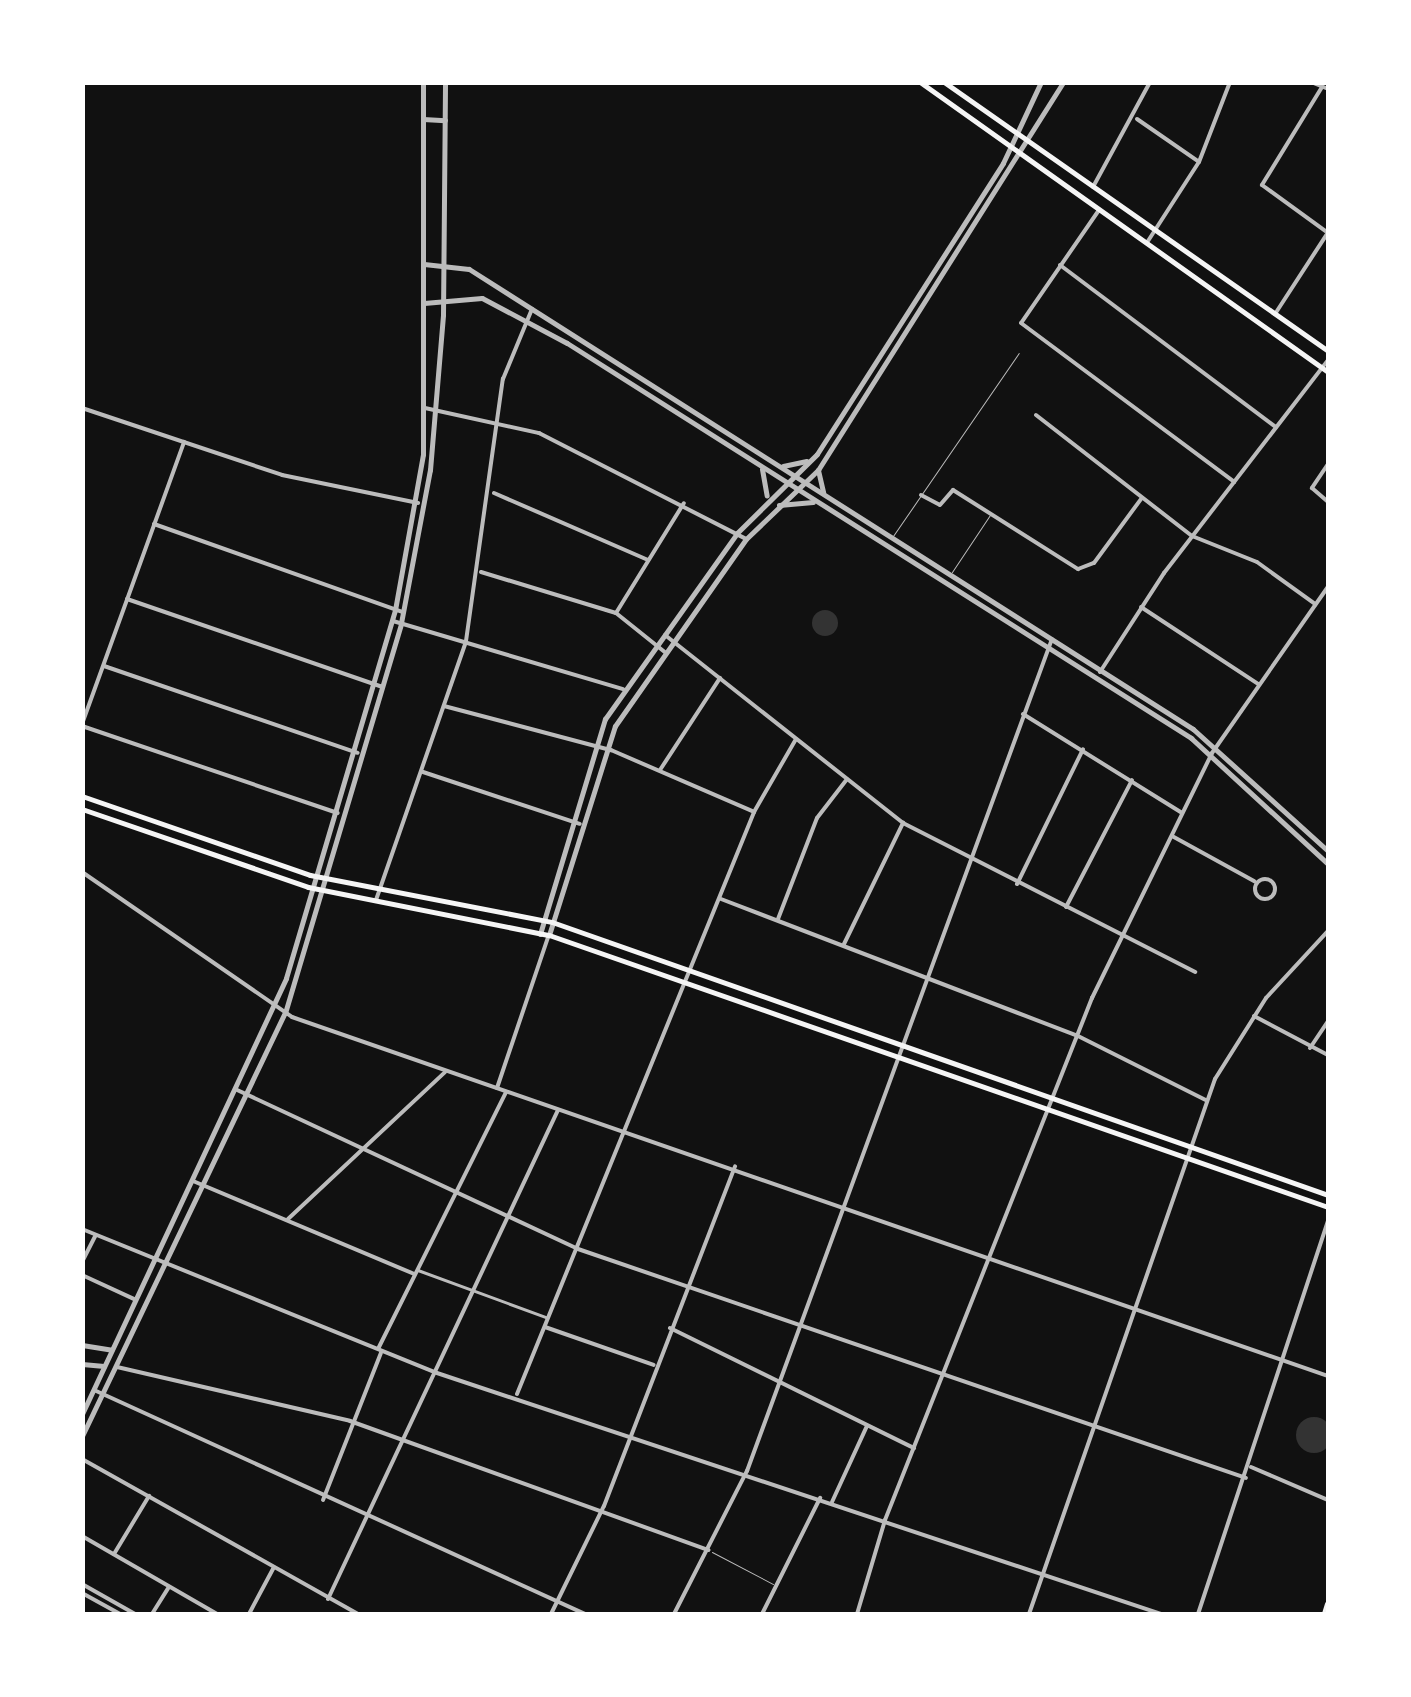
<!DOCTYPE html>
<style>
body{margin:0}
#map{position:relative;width:1411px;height:1697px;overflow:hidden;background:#111;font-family:"Space Grotesk",sans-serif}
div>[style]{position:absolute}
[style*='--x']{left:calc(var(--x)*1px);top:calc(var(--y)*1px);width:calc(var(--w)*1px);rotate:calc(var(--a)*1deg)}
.water>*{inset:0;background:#333}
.round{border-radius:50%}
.service>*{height:1px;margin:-0.5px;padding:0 0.5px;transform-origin:0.5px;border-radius:0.5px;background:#bcbcbc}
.pedestrian>*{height:2.5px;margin:-1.25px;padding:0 1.25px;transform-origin:1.25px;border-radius:1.25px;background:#bcbcbc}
.minor>*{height:4px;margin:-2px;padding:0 2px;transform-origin:2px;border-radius:2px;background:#bcbcbc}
.minor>.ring{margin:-2px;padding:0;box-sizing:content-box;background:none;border:4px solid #bcbcbc;border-radius:50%}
.tertiary>*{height:5px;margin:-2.5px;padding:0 2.5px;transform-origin:2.5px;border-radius:2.5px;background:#bcbcbc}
.secondary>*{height:5px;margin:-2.5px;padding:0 2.5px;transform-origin:2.5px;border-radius:2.5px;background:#f5f5f5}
.primary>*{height:6px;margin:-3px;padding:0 3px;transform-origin:3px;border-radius:3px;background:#f5f5f5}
span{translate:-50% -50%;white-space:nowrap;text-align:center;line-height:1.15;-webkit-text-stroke:8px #fff;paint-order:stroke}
.frame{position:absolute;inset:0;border:85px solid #fff;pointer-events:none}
</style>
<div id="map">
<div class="water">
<i class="round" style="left:812px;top:610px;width:26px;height:26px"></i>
<i class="round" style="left:1296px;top:1417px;width:36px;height:36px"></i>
</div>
<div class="service">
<i style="--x:893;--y:536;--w:222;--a:-55.5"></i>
<i style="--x:952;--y:572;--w:69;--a:-56.3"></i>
<i style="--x:712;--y:1552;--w:69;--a:27.7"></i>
</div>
<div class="pedestrian">
<i style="--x:418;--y:1270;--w:136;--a:20.2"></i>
</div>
<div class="minor">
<i style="--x:1311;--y:82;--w:18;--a:22"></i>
<i style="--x:1322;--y:87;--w:115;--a:121.5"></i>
<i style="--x:1262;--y:185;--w:82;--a:36"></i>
<i style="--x:1137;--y:119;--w:75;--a:34.7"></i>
<i style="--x:1093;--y:187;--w:119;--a:-61.5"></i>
<i style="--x:1099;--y:210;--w:137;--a:124.6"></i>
<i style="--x:1021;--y:323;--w:266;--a:36.7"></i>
<i style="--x:1148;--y:241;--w:94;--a:-57.2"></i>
<i style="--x:1199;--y:162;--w:86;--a:-68.8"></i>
<i style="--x:1060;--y:265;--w:270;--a:36.9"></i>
<i style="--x:1275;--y:314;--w:95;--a:-57"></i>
<i style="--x:82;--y:408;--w:211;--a:18.5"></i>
<i style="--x:282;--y:475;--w:139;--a:11.6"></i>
<i style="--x:425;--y:408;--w:117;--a:12.4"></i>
<i style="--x:539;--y:433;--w:233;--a:27.1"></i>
<i style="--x:1036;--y:415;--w:197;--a:37.8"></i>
<i style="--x:1192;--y:536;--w:70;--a:21.8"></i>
<i style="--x:1257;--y:562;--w:72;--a:35.9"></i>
<i style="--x:1328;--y:464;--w:29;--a:124"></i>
<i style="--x:1312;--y:488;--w:21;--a:41"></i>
<i style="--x:494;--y:493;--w:168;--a:23.5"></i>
<i style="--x:921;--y:495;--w:21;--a:28"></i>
<i style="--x:940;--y:505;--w:20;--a:-49"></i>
<i style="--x:953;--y:490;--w:148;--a:32.3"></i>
<i style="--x:1078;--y:569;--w:17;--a:-21"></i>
<i style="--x:1094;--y:563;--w:79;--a:-53.7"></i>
<i style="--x:154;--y:524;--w:264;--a:19.5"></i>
<i style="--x:481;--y:572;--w:141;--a:16.9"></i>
<i style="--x:616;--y:613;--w:64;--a:38.7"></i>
<i style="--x:127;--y:599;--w:268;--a:19"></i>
<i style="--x:1141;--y:607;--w:140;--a:33.3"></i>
<i style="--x:616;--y:613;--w:129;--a:-58.3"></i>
<i style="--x:393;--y:621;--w:240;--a:16.5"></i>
<i style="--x:665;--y:635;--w:303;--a:38.3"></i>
<i style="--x:903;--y:823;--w:328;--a:27"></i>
<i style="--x:104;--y:666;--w:268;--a:18.9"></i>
<i style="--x:1100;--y:672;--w:118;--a:-57.1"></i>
<i style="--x:1164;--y:573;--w:269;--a:-52.4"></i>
<i style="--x:444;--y:706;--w:173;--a:14.8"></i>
<i style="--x:611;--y:750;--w:156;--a:23.4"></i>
<i style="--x:1023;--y:714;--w:187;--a:31.9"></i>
<i style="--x:82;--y:724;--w:300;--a:-70.1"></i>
<i style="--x:82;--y:726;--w:270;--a:18.8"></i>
<i style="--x:660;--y:770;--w:110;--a:-56.9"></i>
<i style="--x:423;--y:772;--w:165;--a:18.3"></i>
<i style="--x:1172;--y:836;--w:94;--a:28.8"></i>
<i style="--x:82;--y:872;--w:255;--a:34.6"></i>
<i style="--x:292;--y:1017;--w:1096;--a:19.11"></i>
<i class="ring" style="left:1255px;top:879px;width:16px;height:16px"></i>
<i style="--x:1017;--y:884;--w:150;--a:-63.9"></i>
<i style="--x:721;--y:899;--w:380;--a:21"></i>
<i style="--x:1076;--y:1035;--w:145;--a:26.6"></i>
<i style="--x:376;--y:900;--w:274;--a:-70.8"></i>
<i style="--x:466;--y:641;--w:265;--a:-82"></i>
<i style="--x:503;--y:379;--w:76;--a:-67.5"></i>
<i style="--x:1066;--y:907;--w:143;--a:-62.5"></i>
<i style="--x:778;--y:919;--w:108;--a:-68.9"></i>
<i style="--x:817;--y:818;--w:49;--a:-52.4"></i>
<i style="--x:844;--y:944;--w:135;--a:-64"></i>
<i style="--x:1254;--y:1016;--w:84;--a:27.8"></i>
<i style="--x:1310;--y:1048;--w:32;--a:-56"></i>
<i style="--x:497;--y:1088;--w:159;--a:-71.3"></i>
<i style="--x:235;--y:1089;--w:378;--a:25"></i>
<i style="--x:578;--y:1249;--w:706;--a:18.92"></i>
<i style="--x:193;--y:1181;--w:240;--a:22.8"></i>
<i style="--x:288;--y:1219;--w:215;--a:-43.1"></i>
<i style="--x:82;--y:1229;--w:380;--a:22.1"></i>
<i style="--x:434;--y:1372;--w:766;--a:18.41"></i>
<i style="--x:82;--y:1262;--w:30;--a:-63"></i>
<i style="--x:82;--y:1275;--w:57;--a:24.8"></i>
<i style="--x:545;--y:1327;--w:115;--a:19.2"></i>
<i style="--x:670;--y:1328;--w:272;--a:26.2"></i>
<i style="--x:379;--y:1347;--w:285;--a:-63.5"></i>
<i style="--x:117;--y:1367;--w:239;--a:13"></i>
<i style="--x:350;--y:1421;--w:381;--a:19.8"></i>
<i style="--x:94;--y:1390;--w:540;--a:24.52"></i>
<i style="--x:517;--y:1394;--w:628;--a:-67.84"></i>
<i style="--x:754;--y:812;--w:84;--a:-60.1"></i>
<i style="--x:82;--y:1459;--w:317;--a:29.3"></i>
<i style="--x:1251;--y:1467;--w:84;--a:23.2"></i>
<i style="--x:323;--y:1500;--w:158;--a:-68.5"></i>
<i style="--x:832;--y:1502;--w:84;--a:-65.3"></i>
<i style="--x:82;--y:1536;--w:156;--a:30"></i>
<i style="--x:114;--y:1554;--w:68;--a:-58.9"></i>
<i style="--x:82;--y:1584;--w:61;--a:29.5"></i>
<i style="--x:82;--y:1593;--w:43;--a:28.9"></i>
<i style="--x:328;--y:1599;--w:540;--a:-64.81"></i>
<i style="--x:152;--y:1614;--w:32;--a:-58"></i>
<i style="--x:249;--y:1614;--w:53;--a:-62"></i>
<i style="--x:551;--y:1614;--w:120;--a:-63.9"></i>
<i style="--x:604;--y:1506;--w:364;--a:-68.9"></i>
<i style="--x:674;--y:1614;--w:161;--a:-63"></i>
<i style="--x:747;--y:1471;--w:886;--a:-69.87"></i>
<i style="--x:762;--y:1614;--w:130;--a:-63.4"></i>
<i style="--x:857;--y:1614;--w:98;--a:-73.4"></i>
<i style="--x:885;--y:1520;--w:562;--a:-68.37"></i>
<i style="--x:1092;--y:998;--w:273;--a:-63.9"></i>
<i style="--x:1212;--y:753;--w:203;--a:-55.1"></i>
<i style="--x:1029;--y:1614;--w:566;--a:-70.83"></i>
<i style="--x:1215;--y:1079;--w:96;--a:-57.8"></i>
<i style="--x:1266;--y:998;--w:91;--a:-47.2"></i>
<i style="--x:1198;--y:1614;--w:415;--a:-71.7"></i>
</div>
<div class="tertiary">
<i style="--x:423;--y:119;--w:22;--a:3"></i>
<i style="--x:424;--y:264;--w:45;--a:6.3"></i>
<i style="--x:469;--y:269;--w:858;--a:32.43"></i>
<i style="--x:1193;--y:729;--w:182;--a:42.1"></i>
<i style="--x:424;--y:303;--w:58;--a:-4.9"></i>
<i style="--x:482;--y:298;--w:96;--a:27.9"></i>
<i style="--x:567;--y:343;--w:739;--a:32.33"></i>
<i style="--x:1191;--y:738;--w:186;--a:42.6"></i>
<i style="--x:783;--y:466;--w:24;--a:-12"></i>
<i style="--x:762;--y:469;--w:27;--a:80"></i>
<i style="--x:818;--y:470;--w:23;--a:77"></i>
<i style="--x:779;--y:505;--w:34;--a:-5"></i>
<i style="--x:540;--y:934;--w:225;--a:-73.2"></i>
<i style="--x:605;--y:719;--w:228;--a:-54.6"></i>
<i style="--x:737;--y:533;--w:112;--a:-44.6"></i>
<i style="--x:817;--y:454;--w:345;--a:-57.4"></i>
<i style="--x:1003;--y:163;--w:89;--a:-64.9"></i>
<i style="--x:549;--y:935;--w:219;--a:-72.5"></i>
<i style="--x:615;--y:726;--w:228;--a:-55"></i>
<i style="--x:746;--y:539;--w:100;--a:-43.8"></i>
<i style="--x:818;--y:470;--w:459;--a:-57.7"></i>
<i style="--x:82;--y:1345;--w:30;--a:9"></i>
<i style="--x:82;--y:1364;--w:22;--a:5"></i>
<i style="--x:82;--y:1414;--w:481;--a:-64.9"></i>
<i style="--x:286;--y:978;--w:384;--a:-73.5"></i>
<i style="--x:395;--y:610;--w:158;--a:-79.8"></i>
<i style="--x:423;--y:454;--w:372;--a:-90"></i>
<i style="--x:82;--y:1436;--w:469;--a:-64.4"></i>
<i style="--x:285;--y:1013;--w:407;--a:-73.4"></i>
<i style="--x:401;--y:623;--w:156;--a:-79.3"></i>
<i style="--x:430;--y:470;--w:156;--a:-85.2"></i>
<i style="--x:443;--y:315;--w:233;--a:-89.5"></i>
</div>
<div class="secondary">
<i style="--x:920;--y:82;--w:501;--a:35.4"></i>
<i style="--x:944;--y:82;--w:469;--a:35"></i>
<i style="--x:82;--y:796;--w:241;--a:19.1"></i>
<i style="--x:310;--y:875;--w:247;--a:11"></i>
<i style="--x:552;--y:922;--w:823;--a:19.38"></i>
<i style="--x:82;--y:809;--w:239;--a:19"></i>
<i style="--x:308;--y:887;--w:246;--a:11.3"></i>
<i style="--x:549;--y:935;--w:825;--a:19.25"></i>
</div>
<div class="primary">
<i style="--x:1325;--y:1614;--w:10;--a:-73"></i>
</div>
<div class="frame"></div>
</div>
